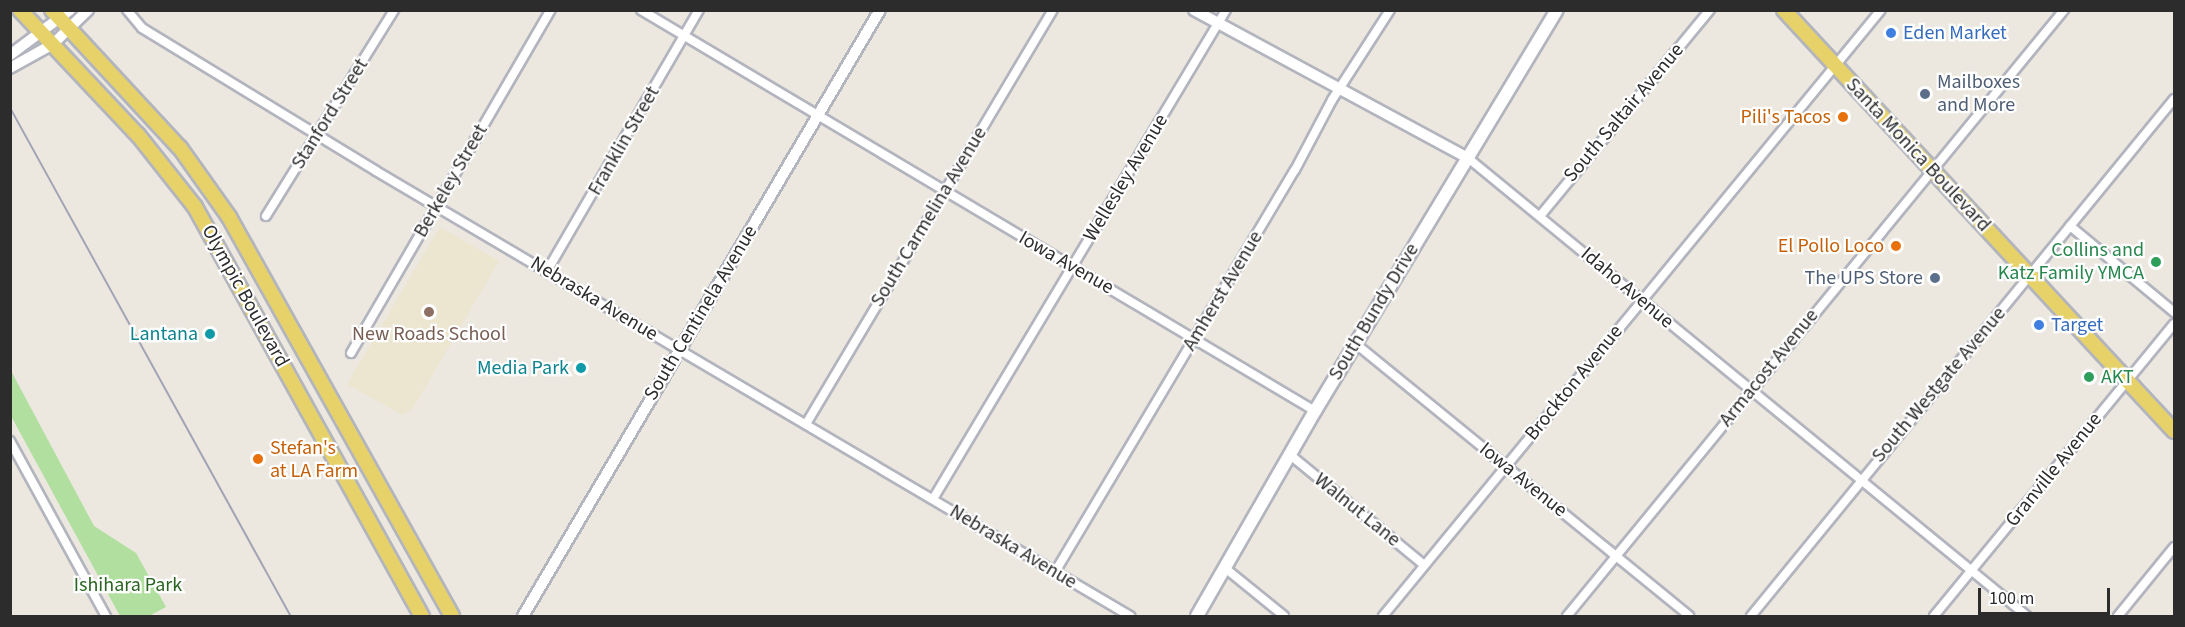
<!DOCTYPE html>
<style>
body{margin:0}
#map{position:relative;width:2185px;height:627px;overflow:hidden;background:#ece7df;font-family:"Source Sans 3",sans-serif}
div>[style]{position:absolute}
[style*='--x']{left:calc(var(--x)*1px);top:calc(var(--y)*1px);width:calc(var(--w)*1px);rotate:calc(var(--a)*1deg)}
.education>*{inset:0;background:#ece5d0}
.green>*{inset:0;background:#b1df9f}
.roads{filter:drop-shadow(2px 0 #b2b4be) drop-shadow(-2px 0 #b2b4be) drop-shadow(0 2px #b2b4be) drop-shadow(0 -2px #b2b4be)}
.minor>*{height:8px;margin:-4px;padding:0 4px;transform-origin:4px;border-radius:4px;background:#fff}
.tertiary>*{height:10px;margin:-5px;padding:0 5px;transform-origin:5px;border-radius:5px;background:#fff}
.secondary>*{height:12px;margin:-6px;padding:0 6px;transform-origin:6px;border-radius:6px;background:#fff}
.primary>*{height:14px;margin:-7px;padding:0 7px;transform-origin:7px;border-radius:7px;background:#e7d269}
.tram>*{height:1.5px;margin:-0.75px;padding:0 0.75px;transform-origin:0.75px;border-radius:0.75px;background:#a2a3b4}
.dots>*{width:16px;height:16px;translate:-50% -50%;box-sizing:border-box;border:3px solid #fff;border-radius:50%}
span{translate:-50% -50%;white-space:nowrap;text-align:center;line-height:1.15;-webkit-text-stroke:4.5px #fff;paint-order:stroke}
.shop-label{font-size:20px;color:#366cbe}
.left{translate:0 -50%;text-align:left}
.service-label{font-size:20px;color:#4e5e75}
.right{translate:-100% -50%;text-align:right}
.street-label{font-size:20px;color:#2c2c2c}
.food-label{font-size:20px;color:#c56008}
.leisure-label{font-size:20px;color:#27864d}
.culture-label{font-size:20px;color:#0d838f}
.education-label{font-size:20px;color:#785e54}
.park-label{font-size:20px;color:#296520}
.frame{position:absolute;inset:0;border:12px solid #2c2c2c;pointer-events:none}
.scale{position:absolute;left:1978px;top:588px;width:132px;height:27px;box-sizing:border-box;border:3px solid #2c2c2c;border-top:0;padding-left:8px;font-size:18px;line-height:21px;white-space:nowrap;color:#2c2c2c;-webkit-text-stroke:4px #fff;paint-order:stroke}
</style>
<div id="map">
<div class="education">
<i style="clip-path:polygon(440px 227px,499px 261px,413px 408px,402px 415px,347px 384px)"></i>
</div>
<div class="green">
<i style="clip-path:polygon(10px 369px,94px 526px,136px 553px,166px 607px,149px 616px,120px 616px,11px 416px)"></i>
</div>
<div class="roads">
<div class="minor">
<i style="--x:127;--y:10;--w:23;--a:50"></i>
<i style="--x:142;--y:28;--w:274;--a:31.4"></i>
<i style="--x:376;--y:171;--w:876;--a:30.55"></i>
<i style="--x:641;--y:10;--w:784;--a:30.75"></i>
<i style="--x:1468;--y:158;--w:723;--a:39.33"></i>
<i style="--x:266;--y:216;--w:243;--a:-58.1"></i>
<i style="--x:1540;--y:216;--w:267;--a:-50.5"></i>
<i style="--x:2070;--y:226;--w:135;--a:39.6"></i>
<i style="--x:547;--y:271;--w:302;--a:-59.8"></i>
<i style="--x:1356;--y:344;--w:430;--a:39.2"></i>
<i style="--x:351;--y:353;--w:397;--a:-59.8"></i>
<i style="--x:806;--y:424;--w:482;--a:-59.2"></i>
<i style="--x:10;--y:441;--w:200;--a:61.3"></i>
<i style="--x:1289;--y:454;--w:175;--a:39.4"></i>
<i style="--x:933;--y:499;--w:570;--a:-59.07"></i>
<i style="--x:1225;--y:568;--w:76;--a:39.1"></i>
<i style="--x:1055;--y:572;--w:468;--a:-59.2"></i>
<i style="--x:1295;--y:170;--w:79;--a:-62.1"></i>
<i style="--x:1332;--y:100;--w:107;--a:-57.2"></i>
<i style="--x:1383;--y:616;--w:784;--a:-50.59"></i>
<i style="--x:1567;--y:616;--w:784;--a:-50.64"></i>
<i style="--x:1751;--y:616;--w:668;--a:-50.71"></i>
<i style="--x:1934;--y:616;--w:378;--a:-50.6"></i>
<i style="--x:2118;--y:616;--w:89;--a:-50.9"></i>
</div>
<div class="tertiary">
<i style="--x:1194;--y:10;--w:311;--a:28.4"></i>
<i style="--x:10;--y:55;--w:75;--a:-36.9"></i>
<i style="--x:10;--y:68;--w:49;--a:-29.2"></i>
<i style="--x:53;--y:44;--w:49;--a:-44.2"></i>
<i style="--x:523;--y:616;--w:703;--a:-59.5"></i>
</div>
<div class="secondary">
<i style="--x:1197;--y:616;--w:237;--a:-60.1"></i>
<i style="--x:1315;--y:411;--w:468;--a:-58.9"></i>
</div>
<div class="primary">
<i style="--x:20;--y:10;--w:172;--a:46.7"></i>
<i style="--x:138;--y:135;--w:92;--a:51.6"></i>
<i style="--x:195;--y:207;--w:468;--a:61"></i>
<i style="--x:52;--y:10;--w:188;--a:47.2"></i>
<i style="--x:180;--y:148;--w:85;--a:54.6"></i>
<i style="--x:229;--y:217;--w:457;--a:60.8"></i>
<i style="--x:1784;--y:10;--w:574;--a:47.19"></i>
</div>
</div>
<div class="tram">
<i style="--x:10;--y:107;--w:581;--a:61.1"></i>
</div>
<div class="dots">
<i style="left:1891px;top:33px;background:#3f7fe0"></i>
<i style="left:1925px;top:94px;background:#5c6f8a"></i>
<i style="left:1843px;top:117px;background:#e8710a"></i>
<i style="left:1896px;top:246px;background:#e8710a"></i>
<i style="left:2156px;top:262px;background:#2e9e5b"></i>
<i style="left:1935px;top:278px;background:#5c6f8a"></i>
<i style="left:429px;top:312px;background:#8d6e63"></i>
<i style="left:2039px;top:325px;background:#3f7fe0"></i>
<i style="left:210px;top:334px;background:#0f9aa8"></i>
<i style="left:581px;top:368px;background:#0f9aa8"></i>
<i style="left:2089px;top:377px;background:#2e9e5b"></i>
<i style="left:258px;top:459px;background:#e8710a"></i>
</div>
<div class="shop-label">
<span class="left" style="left:1903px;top:33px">Eden Market</span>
<span class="left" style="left:2051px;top:325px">Target</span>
</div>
<div class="service-label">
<span class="left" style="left:1937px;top:94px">Mailboxes<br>and More</span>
<span class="right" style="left:1923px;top:278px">The UPS Store</span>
</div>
<div class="street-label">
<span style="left:1624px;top:113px;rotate:-50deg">South Saltair Avenue</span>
<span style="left:330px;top:114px;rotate:-58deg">Stanford Street</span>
<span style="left:624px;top:141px;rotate:-60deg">Franklin Street</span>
<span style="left:1918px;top:155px;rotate:47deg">Santa Monica Boulevard</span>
<span style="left:1126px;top:178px;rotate:-59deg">Wellesley Avenue</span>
<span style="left:451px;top:181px;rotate:-60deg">Berkeley Street</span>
<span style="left:929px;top:217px;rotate:-59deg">South Carmelina Avenue</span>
<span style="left:1066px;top:263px;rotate:30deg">Iowa Avenue</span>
<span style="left:1627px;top:288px;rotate:40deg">Idaho Avenue</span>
<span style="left:1223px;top:291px;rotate:-59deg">Amherst Avenue</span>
<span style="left:245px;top:296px;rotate:61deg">Olympic Boulevard</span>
<span style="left:594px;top:299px;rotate:31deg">Nebraska Avenue</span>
<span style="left:1374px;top:312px;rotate:-59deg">South Bundy Drive</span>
<span style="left:701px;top:313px;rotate:-59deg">South Centinela Avenue</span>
<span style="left:1769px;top:368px;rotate:-51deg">Armacost Avenue</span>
<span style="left:1574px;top:383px;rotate:-51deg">Brockton Avenue</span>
<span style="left:1939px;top:385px;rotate:-50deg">South Westgate Avenue</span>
<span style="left:2054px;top:470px;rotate:-51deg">Granville Avenue</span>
<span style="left:1523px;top:480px;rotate:39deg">Iowa Avenue</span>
<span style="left:1357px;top:510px;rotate:39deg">Walnut Lane</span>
<span style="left:1013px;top:547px;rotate:31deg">Nebraska Avenue</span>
</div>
<div class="food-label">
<span class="right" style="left:1831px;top:117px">Pili's Tacos</span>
<span class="right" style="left:1884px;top:246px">El Pollo Loco</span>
<span class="left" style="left:270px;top:460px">Stefan's<br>at LA Farm</span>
</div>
<div class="leisure-label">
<span class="right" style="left:2144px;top:262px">Collins and<br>Katz Family YMCA</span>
<span class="left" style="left:2101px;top:377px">AKT</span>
</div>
<div class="culture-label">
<span class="right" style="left:198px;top:334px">Lantana</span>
<span class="right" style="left:569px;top:368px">Media Park</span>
</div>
<div class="education-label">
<span style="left:429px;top:334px">New Roads School</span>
</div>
<div class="park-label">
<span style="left:128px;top:585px">Ishihara Park</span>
</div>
<div class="frame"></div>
<div class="scale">100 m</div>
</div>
